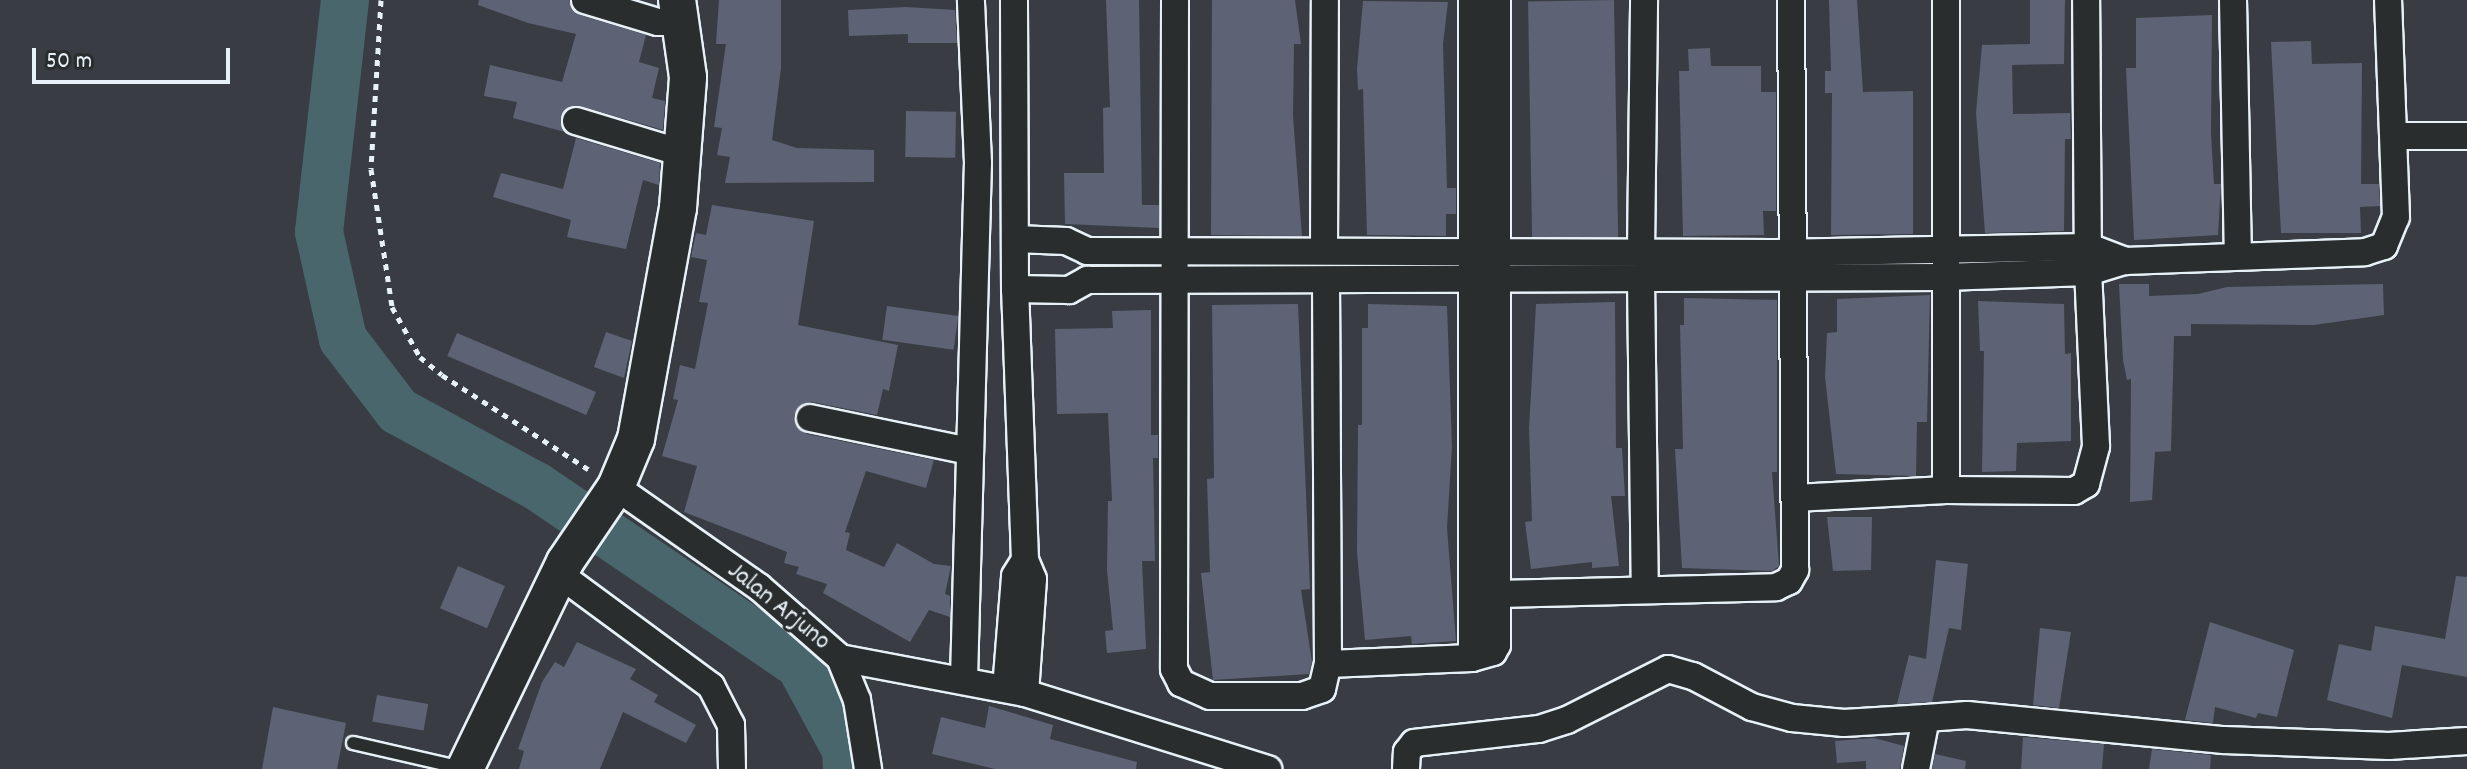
<!DOCTYPE html>
<style>
body{margin:0}
#map{position:relative;width:2467px;height:769px;overflow:hidden;background:#393d43;font-family:Dekko,sans-serif}
div>[style]{position:absolute}
[style*='--x']{left:calc(var(--x)*1px);top:calc(var(--y)*1px);width:calc(var(--w)*1px);rotate:calc(var(--a)*1deg)}
.river>*{height:48px;margin:-24px;padding:0 24px;transform-origin:24px;border-radius:24px;background:#48666c}
.building>*{inset:0;background:#5d6274;transform-origin:0 0}
.path>*{height:5px;margin-top:-2.5px;transform-origin:0;background:repeating-linear-gradient(90deg,#e8f1f8 0 6px,transparent 0 12px)}
.roads{filter:drop-shadow(2px 0 #e8f1f8) drop-shadow(-2px 0 #e8f1f8) drop-shadow(0 2px #e8f1f8) drop-shadow(0 -2px #e8f1f8)}
.lane>*{height:12px;margin:-6px;padding:0 6px;transform-origin:6px;border-radius:6px;background:#2a2d2e}
.street>*{height:26px;margin:-13px;padding:0 13px;transform-origin:13px;border-radius:13px;background:#2a2d2e}
.secondary>*{height:36px;margin:-18px;padding:0 18px;transform-origin:18px;border-radius:18px;background:#2a2d2e}
span{translate:-50% -50%;white-space:nowrap;text-align:center;line-height:1.15;-webkit-text-stroke:6px #2a2d2e;paint-order:stroke}
.street-label{font-size:26px;color:#e8f1f8}
.scale{position:absolute;left:32px;top:48px;width:198px;height:36px;box-sizing:border-box;border:4px solid #e8f1f8;border-top:0;padding-left:10px;font-size:24px;line-height:28px;white-space:nowrap;color:#e8f1f8;-webkit-text-stroke:6px #2a2d2e;paint-order:stroke}
</style>
<div id="map">
<div class="river">
<i style="--x:345;--y:0;--w:233;--a:96.4"></i>
<i style="--x:319;--y:232;--w:110;--a:77.4"></i>
<i style="--x:343;--y:339;--w:91;--a:52.6"></i>
<i style="--x:398;--y:411;--w:159;--a:28.5"></i>
<i style="--x:538;--y:487;--w:317;--a:34.2"></i>
<i style="--x:800;--y:665;--w:97;--a:61.6"></i>
<i style="--x:846;--y:750;--w:19;--a:87"></i>
</div>
<div class="building">
<i style="clip-path:polygon(479px 0,569px 0,580px 15px,646px 35px,639px 62px,659px 68px,652px 98px,665px 101px,663px 130px,580px 106px,561px 116px,565px 132px,513px 118px,517px 102px,484px 96px,490px 65px,562px 82px,576px 34px,528px 23px,478px 5px)"></i>
<i style="clip-path:polygon(719px 0,781px 0,781px 68px,772px 140px,797px 148px,874px 150px,874px 182px,725px 183px,730px 157px,717px 155px,722px 128px,714px 127px,726px 44px,716px 44px)"></i>
<i style="clip-path:polygon(1106px 0,1139px 0,1142px 205px,1159px 205px,1159px 228px,1065px 224px,1064px 173px,1104px 173px,1103px 108px,1110px 107px)"></i>
<i style="clip-path:polygon(1212px 0,1295px 0,1301px 44px,1294px 44px,1293px 116px,1302px 236px,1211px 235px)"></i>
<i style="left:1614px;top:0;width:237px;height:86px;rotate:89deg"></i>
<i style="clip-path:polygon(1829px 0,1857px 0,1863px 92px,1913px 91px,1913px 234px,1831px 235px,1832px 93px,1825px 93px,1825px 71px,1831px 71px)"></i>
<i style="clip-path:polygon(2030px 0,2065px 0,2064px 64px,2012px 65px,2013px 114px,2070px 113px,2071px 139px,2065px 139px,2064px 231px,1985px 233px,1976px 113px,1982px 45px,2030px 44px)"></i>
<i style="clip-path:polygon(1363px 1px,1448px 2px,1443px 44px,1447px 188px,1456px 188px,1456px 214px,1446px 214px,1446px 236px,1367px 235px,1363px 89px,1358px 90px,1357px 69px)"></i>
<i style="clip-path:polygon(906px 7px,955px 10px,957px 43px,908px 43px,908px 34px,849px 36px,848px 10px)"></i>
<i style="clip-path:polygon(2212px 15px,2211px 134px,2214px 184px,2221px 184px,2218px 235px,2134px 240px,2126px 68px,2136px 68px,2136px 18px)"></i>
<i style="clip-path:polygon(2311px 41px,2312px 64px,2362px 63px,2361px 184px,2379px 184px,2380px 206px,2360px 207px,2361px 233px,2281px 233px,2271px 42px)"></i>
<i style="clip-path:polygon(1710px 48px,1711px 66px,1761px 66px,1761px 92px,1776px 92px,1776px 211px,1763px 211px,1764px 235px,1683px 236px,1679px 71px,1689px 71px,1688px 49px)"></i>
<i style="left:906px;top:111px;width:50px;height:46px;rotate:1deg"></i>
<i style="clip-path:polygon(576px 138px,660px 163px,659px 185px,643px 180px,626px 249px,567px 237px,571px 220px,493px 197px,501px 173px,563px 189px)"></i>
<i style="clip-path:polygon(712px 205px,814px 221px,798px 325px,898px 345px,889px 391px,883px 389px,877px 415px,812px 402px,799px 407px,794px 416px,799px 429px,807px 434px,934px 460px,926px 488px,866px 471px,845px 532px,850px 533px,846px 550px,884px 567px,897px 543px,934px 564px,951px 566px,945px 594px,950px 596px,950px 617px,929px 610px,910px 642px,823px 593px,827px 584px,796px 574px,799px 567px,784px 563px,787px 552px,684px 512px,697px 466px,662px 456px,678px 400px,673px 399px,680px 365px,695px 369px,708px 303px,699px 302px,707px 260px,691px 257px,696px 233px,706px 235px)"></i>
<i style="clip-path:polygon(2119px 284px,2149px 284px,2149px 296px,2198px 294px,2227px 287px,2383px 284px,2384px 315px,2314px 325px,2191px 324px,2191px 336px,2174px 336px,2171px 451px,2155px 452px,2152px 500px,2130px 502px,2131px 379px,2127px 380px,2123px 360px)"></i>
<i style="clip-path:polygon(1930px 295px,1927px 422px,1917px 422px,1916px 476px,1836px 474px,1825px 377px,1827px 333px,1837px 332px,1837px 299px)"></i>
<i style="clip-path:polygon(1684px 298px,1777px 300px,1777px 472px,1772px 472px,1779px 566px,1772px 571px,1682px 568px,1675px 449px,1683px 449px,1680px 325px,1684px 325px)"></i>
<i style="clip-path:polygon(1978px 301px,2064px 304px,2065px 354px,2071px 353px,2071px 441px,2017px 443px,2016px 471px,1982px 472px,1984px 351px,1980px 351px)"></i>
<i style="clip-path:polygon(1615px 302px,1616px 448px,1622px 448px,1625px 496px,1611px 496px,1619px 566px,1592px 568px,1592px 562px,1531px 569px,1525px 522px,1532px 521px,1529px 428px,1536px 304px)"></i>
<i style="clip-path:polygon(1298px 304px,1310px 589px,1301px 590px,1312px 662px,1309px 674px,1213px 680px,1201px 573px,1210px 572px,1207px 479px,1214px 478px,1212px 305px)"></i>
<i style="clip-path:polygon(1368px 304px,1447px 306px,1452px 446px,1447px 528px,1456px 641px,1412px 644px,1411px 636px,1365px 640px,1357px 552px,1358px 425px,1362px 425px,1362px 328px,1368px 328px)"></i>
<i style="left:887px;top:306px;width:72px;height:34px;rotate:8deg"></i>
<i style="clip-path:polygon(1151px 310px,1151px 435px,1158px 435px,1158px 458px,1153px 458px,1155px 561px,1142px 561px,1146px 649px,1107px 653px,1105px 631px,1113px 630px,1107px 570px,1108px 501px,1112px 501px,1108px 413px,1057px 414px,1055px 329px,1113px 328px,1112px 311px)"></i>
<i style="clip-path:polygon(606px 332px,632px 341px,624px 378px,594px 367px)"></i>
<i style="left:457px;top:333px;width:151px;height:25px;rotate:23deg"></i>
<i style="clip-path:polygon(1827px 517px,1872px 517px,1871px 570px,1833px 571px)"></i>
<i style="clip-path:polygon(1936px 560px,1968px 564px,1961px 630px,1949px 628px,1932px 702px,1897px 704px,1909px 655px,1926px 659px)"></i>
<i style="left:458px;top:566px;width:51px;height:46px;rotate:23deg"></i>
<i style="clip-path:polygon(2456px 576px,2467px 577px,2467px 677px,2402px 665px,2392px 718px,2327px 700px,2339px 644px,2371px 651px,2375px 626px,2445px 639px)"></i>
<i style="clip-path:polygon(2210px 622px,2294px 650px,2277px 717px,2258px 713px,2256px 718px,2215px 707px,2213px 723px,2185px 720px)"></i>
<i style="clip-path:polygon(2040px 628px,2071px 632px,2059px 708px,2033px 705px)"></i>
<i style="clip-path:polygon(577px 642px,636px 669px,630px 679px,658px 695px,654px 702px,696px 725px,686px 743px,623px 712px,600px 769px,519px 769px,524px 751px,518px 749px,542px 682px,555px 662px,564px 667px)"></i>
<i style="left:377px;top:695px;width:52px;height:27px;rotate:10deg"></i>
<i style="clip-path:polygon(989px 706px,1053px 725px,1050px 739px,1137px 762px,1136px 769px,995px 769px,932px 754px,941px 717px,985px 728px)"></i>
<i style="clip-path:polygon(273px 707px,346px 723px,337px 769px,262px 769px)"></i>
<i style="clip-path:polygon(2023px 737px,2104px 744px,2102px 769px,2021px 769px)"></i>
<i style="clip-path:polygon(1874px 738px,1904px 746px,1900px 769px,1866px 769px,1866px 761px,1837px 763px,1835px 741px)"></i>
<i style="clip-path:polygon(2152px 749px,2211px 755px,2210px 769px,2149px 769px)"></i>
<i style="clip-path:polygon(1935px 754px,1966px 761px,1965px 769px,1932px 769px)"></i>
</div>
<div class="path">
<i style="--x:381;--y:0;--w:169;--a:93.4"></i>
<i style="--x:371;--y:169;--w:140;--a:81.3"></i>
<i style="--x:392;--y:307;--w:57;--a:60.8"></i>
<i style="--x:420;--y:357;--w:28;--a:39"></i>
<i style="--x:442;--y:375;--w:177;--a:32.8"></i>
</div>
<div class="roads">
<div class="lane">
<i style="--x:353;--y:743;--w:112;--a:12.9"></i>
</div>
<div class="street">
<i style="--x:585;--y:0;--w:76;--a:16.8"></i>
<i style="--x:658;--y:22;--w:24;--a:0"></i>
<i style="--x:1175;--y:0;--w:669;--a:90.09"></i>
<i style="--x:1174;--y:669;--w:16;--a:63"></i>
<i style="--x:1181;--y:683;--w:32;--a:24"></i>
<i style="--x:1210;--y:696;--w:92;--a:0"></i>
<i style="--x:1302;--y:696;--w:21;--a:-19"></i>
<i style="--x:1322;--y:689;--w:26;--a:-77"></i>
<i style="--x:1328;--y:664;--w:144;--a:-2.4"></i>
<i style="--x:1472;--y:658;--w:22;--a:-16"></i>
<i style="--x:1493;--y:652;--w:8;--a:-60"></i>
<i style="--x:1497;--y:645;--w:645;--a:-90"></i>
<i style="--x:1472;--y:0;--w:658;--a:90"></i>
<i style="--x:1946;--y:0;--w:490;--a:90"></i>
<i style="--x:2233;--y:0;--w:255;--a:88.9"></i>
<i style="--x:576;--y:121;--w:111;--a:16.8"></i>
<i style="--x:2395;--y:136;--w:72;--a:0"></i>
<i style="--x:1015;--y:239;--w:51;--a:2.2"></i>
<i style="--x:1066;--y:241;--w:23;--a:25"></i>
<i style="--x:1087;--y:251;--w:689;--a:0.17"></i>
<i style="--x:1776;--y:253;--w:313;--a:-1.1"></i>
<i style="--x:2089;--y:247;--w:39;--a:21"></i>
<i style="--x:1324;--y:251;--w:251;--a:-89.8"></i>
<i style="--x:1641;--y:252;--w:252;--a:-89.3"></i>
<i style="--x:1641;--y:278;--w:310;--a:89.3"></i>
<i style="--x:1326;--y:280;--w:384;--a:89.7"></i>
<i style="--x:1015;--y:289;--w:54;--a:1.1"></i>
<i style="--x:1069;--y:290;--w:21;--a:-29"></i>
<i style="--x:1087;--y:280;--w:856;--a:-0.2"></i>
<i style="--x:1943;--y:277;--w:145;--a:-2"></i>
<i style="--x:2088;--y:272;--w:39;--a:-17"></i>
<i style="--x:2125;--y:261;--w:240;--a:-2.1"></i>
<i style="--x:2365;--y:252;--w:20;--a:-18"></i>
<i style="--x:2384;--y:246;--w:31;--a:-68"></i>
<i style="--x:2396;--y:217;--w:217;--a:-92.1"></i>
<i style="--x:810;--y:418;--w:163;--a:11.7"></i>
<i style="--x:616;--y:487;--w:174;--a:35"></i>
<i style="--x:759;--y:587;--w:108;--a:41.2"></i>
<i style="--x:840;--y:658;--w:188;--a:10.7"></i>
<i style="--x:1025;--y:693;--w:255;--a:17.4"></i>
<i style="--x:1795;--y:498;--w:151;--a:-3"></i>
<i style="--x:1946;--y:490;--w:128;--a:0.4"></i>
<i style="--x:2074;--y:491;--w:14;--a:-30"></i>
<i style="--x:2086;--y:484;--w:39;--a:-75"></i>
<i style="--x:2096;--y:446;--w:174;--a:-92.6"></i>
<i style="--x:2088;--y:272;--w:272;--a:-90.4"></i>
<i style="--x:559;--y:574;--w:189;--a:36.4"></i>
<i style="--x:711;--y:686;--w:44;--a:62.9"></i>
<i style="--x:731;--y:725;--w:44;--a:88.7"></i>
<i style="--x:1498;--y:594;--w:278;--a:-1.4"></i>
<i style="--x:1776;--y:587;--w:14;--a:-25"></i>
<i style="--x:1789;--y:581;--w:13;--a:-61"></i>
<i style="--x:1795;--y:570;--w:570;--a:-90.4"></i>
<i style="--x:840;--y:658;--w:45;--a:68"></i>
<i style="--x:857;--y:700;--w:70;--a:80.9"></i>
<i style="--x:964;--y:679;--w:516;--a:-88.45"></i>
<i style="--x:978;--y:163;--w:163;--a:-92.5"></i>
<i style="--x:1006;--y:689;--w:113;--a:-85.4"></i>
<i style="--x:1015;--y:576;--w:19;--a:-58"></i>
<i style="--x:1025;--y:560;--w:271;--a:-92.1"></i>
<i style="--x:1015;--y:289;--w:289;--a:-90.2"></i>
<i style="--x:1025;--y:693;--w:114;--a:-86"></i>
<i style="--x:1033;--y:579;--w:21;--a:-113"></i>
<i style="--x:1406;--y:769;--w:17;--a:-87"></i>
<i style="--x:1407;--y:752;--w:11;--a:-52"></i>
<i style="--x:1414;--y:743;--w:126;--a:-6.4"></i>
<i style="--x:1539;--y:729;--w:29;--a:-18"></i>
<i style="--x:1567;--y:720;--w:113;--a:-26.8"></i>
<i style="--x:1668;--y:669;--w:26;--a:16"></i>
<i style="--x:1693;--y:676;--w:67;--a:27.7"></i>
<i style="--x:1752;--y:707;--w:41;--a:15.4"></i>
<i style="--x:1792;--y:718;--w:52;--a:5.5"></i>
<i style="--x:1844;--y:723;--w:82;--a:-3.5"></i>
<i style="--x:1916;--y:769;--w:52;--a:-78.9"></i>
<i style="--x:1926;--y:718;--w:41;--a:-4.2"></i>
<i style="--x:1967;--y:715;--w:258;--a:5.6"></i>
<i style="--x:2224;--y:740;--w:165;--a:2.1"></i>
<i style="--x:2389;--y:746;--w:78;--a:-3.7"></i>
</div>
<div class="secondary">
<i style="--x:465;--y:769;--w:230;--a:-64.2"></i>
<i style="--x:565;--y:562;--w:91;--a:-55.8"></i>
<i style="--x:616;--y:487;--w:52;--a:-67.4"></i>
<i style="--x:636;--y:439;--w:235;--a:-79.7"></i>
<i style="--x:678;--y:208;--w:131;--a:-85.6"></i>
<i style="--x:688;--y:77;--w:78;--a:-98.1"></i>
</div>
</div>
<div class="street-label">
<span style="left:778px;top:607px;rotate:39deg">Jalan Arjuno</span>
</div>
<div class="scale">50 m</div>
</div>
